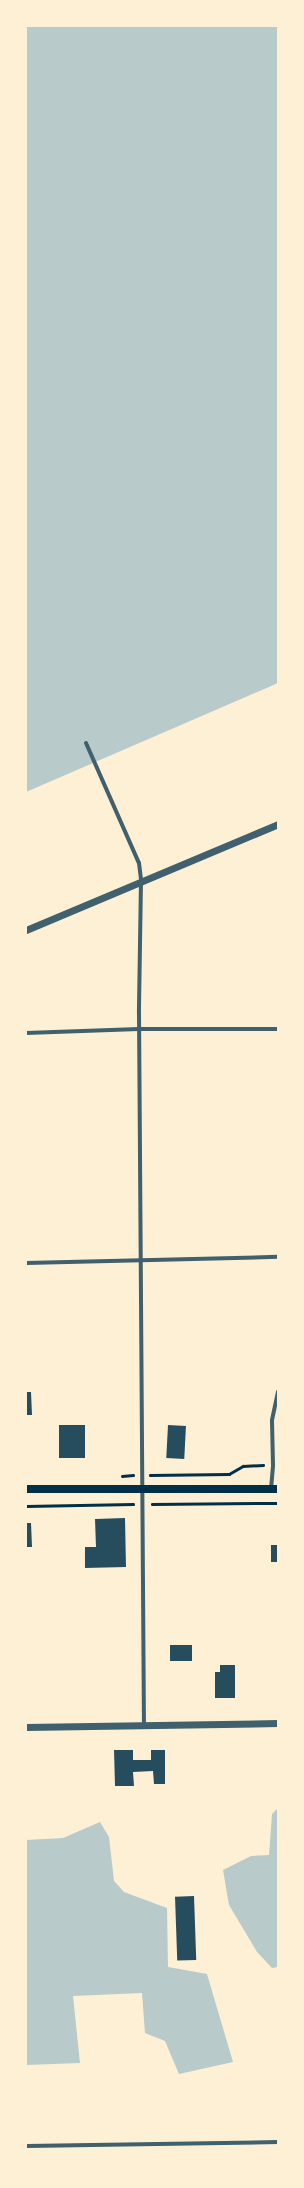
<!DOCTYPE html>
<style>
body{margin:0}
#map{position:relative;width:304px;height:2188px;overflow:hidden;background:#fdf0d5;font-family:"DejaVu Sans",sans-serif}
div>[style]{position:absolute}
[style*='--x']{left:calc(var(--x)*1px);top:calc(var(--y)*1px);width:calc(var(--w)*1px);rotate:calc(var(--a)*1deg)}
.green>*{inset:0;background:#b9caca}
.building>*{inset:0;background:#264d5e;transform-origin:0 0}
.path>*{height:2.5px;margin:-1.25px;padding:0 1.25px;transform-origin:1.25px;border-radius:1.25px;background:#003049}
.minor>*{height:4px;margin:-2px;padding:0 2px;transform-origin:2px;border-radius:2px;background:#3f606c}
.tertiary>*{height:7px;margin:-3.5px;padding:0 3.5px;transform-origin:3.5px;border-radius:3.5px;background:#3f606c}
.secondary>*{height:8px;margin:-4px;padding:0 4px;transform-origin:4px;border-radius:4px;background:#003049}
span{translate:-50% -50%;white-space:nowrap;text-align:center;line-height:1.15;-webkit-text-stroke:3.5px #fdf0d5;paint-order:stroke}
.frame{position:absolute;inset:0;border:27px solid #fdf0d5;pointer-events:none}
</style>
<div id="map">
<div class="green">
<i style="clip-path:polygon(26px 26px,278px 26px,278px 683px,26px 792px)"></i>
<i style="clip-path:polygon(278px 1808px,278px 1967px,272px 1968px,257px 1952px,229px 1905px,223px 1870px,251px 1856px,269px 1855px,272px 1814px)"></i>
<i style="clip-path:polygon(100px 1822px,109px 1837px,114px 1881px,124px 1892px,167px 1908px,168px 1967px,207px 1974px,233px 2062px,179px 2074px,165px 2041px,145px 2033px,142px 1993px,73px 1996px,80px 2063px,26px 2065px,26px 1840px,63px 1838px)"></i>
</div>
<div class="building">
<i style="clip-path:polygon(26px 1392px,31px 1392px,32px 1415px,26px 1415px)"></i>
<i style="left:85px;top:1425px;width:33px;height:26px;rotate:90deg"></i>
<i style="left:168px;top:1425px;width:18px;height:33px;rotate:3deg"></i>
<i style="clip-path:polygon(125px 1518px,126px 1567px,85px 1568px,85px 1547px,96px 1547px,95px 1519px)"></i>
<i style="clip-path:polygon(26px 1523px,31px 1523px,32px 1547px,26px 1547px)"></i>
<i style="left:271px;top:1545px;width:7px;height:17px"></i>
<i style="left:170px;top:1645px;width:22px;height:16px"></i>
<i style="clip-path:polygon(220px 1665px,235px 1665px,235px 1698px,215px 1698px,215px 1672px,220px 1672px)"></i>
<i style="clip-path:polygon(114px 1750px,133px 1750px,133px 1760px,151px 1760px,151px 1750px,165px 1750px,165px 1784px,154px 1784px,153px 1771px,133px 1772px,134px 1786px,115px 1786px)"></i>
<i style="left:194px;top:1896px;width:64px;height:19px;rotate:88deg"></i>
</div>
<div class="path">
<i style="--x:150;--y:1475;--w:79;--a:-0.7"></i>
<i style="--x:229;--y:1474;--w:16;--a:-30"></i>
<i style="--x:243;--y:1466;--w:20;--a:-3"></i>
<i style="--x:122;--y:1476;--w:11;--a:-5"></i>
<i style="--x:152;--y:1504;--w:126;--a:-0.5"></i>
<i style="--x:26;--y:1506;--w:107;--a:-1.1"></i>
</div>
<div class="minor">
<i style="--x:86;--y:743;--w:131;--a:66.2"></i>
<i style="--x:139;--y:863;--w:17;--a:83"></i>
<i style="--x:141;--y:880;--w:133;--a:90.9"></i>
<i style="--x:139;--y:1013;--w:712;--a:89.6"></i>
<i style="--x:26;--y:1033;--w:113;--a:-2"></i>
<i style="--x:139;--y:1029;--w:139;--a:0"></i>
<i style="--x:26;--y:1263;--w:252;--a:-1.4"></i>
<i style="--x:271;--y:1489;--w:24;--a:-85"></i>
<i style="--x:273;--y:1465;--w:45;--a:-91.3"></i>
<i style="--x:272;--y:1420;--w:29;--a:-78"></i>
<i style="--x:26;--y:2146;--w:252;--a:-0.9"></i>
</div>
<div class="tertiary">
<i style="--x:26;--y:930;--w:273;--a:-22.8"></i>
<i style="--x:26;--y:1727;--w:252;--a:-0.9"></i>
</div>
<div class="secondary">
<i style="--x:26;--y:1489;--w:252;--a:0"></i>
</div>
<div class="frame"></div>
</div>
